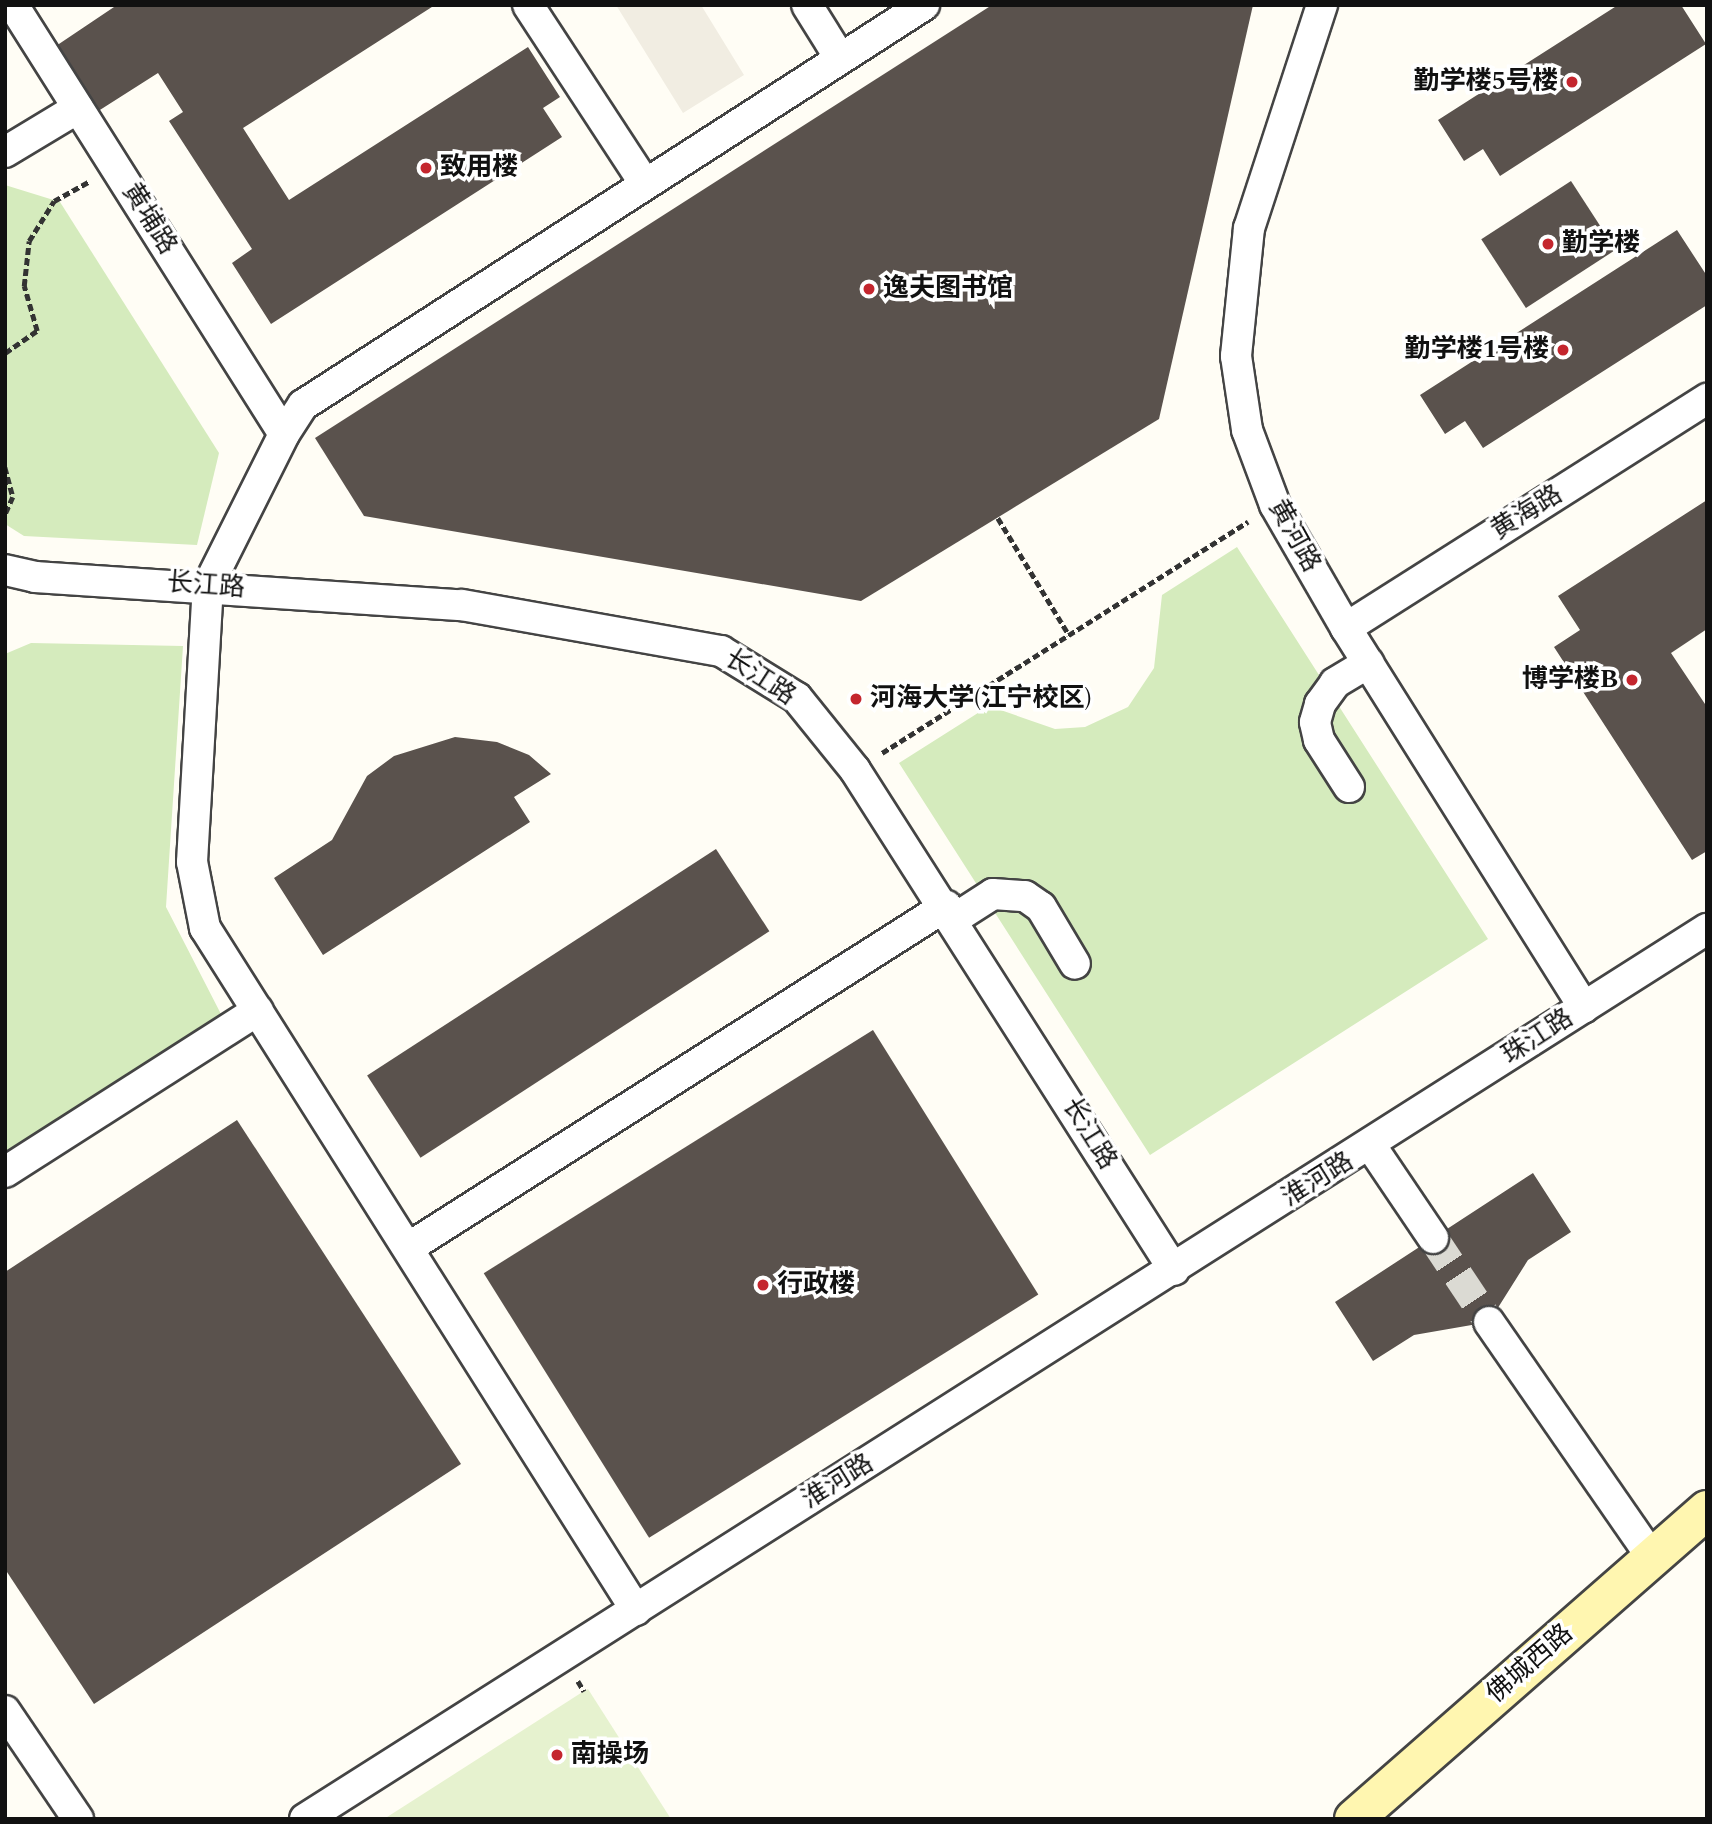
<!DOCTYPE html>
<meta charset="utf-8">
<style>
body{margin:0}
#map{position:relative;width:1712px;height:1824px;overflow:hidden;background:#fffdf5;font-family:Spectral,"Noto Sans SC",serif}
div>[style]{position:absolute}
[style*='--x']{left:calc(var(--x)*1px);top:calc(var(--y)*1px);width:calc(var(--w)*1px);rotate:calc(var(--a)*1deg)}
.green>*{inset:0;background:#d5ebbd}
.pitch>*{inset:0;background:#e6f2cf}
.plaza>*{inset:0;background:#f1ede2}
.building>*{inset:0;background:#5a524d;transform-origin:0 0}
.street-tunnel>*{height:30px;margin-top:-15px;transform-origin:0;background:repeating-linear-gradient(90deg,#dbdad3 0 30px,transparent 0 45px)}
.path>*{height:4.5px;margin-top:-2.25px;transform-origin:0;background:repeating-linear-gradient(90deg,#333 0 7px,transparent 0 10.5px)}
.roads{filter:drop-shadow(2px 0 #444) drop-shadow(-2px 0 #444) drop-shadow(0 2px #444) drop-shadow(0 -2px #444)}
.street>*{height:30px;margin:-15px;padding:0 15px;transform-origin:15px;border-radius:15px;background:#fff}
.secondary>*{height:38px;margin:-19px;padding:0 19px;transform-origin:19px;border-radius:19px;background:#fff6b0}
.dots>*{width:19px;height:19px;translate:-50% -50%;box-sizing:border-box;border:4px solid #fff;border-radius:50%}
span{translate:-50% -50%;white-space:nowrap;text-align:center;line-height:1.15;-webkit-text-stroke:7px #fff;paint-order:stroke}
.poi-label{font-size:26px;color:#111;font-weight:700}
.right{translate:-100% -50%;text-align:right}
.left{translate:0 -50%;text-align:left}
.street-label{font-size:26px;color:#111}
.frame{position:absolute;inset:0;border:7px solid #111;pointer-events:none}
</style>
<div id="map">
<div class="green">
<i style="clip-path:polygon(5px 185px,60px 202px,219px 453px,197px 545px,24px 536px,5px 524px)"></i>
<i style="clip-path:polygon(1237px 547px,1488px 939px,1150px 1155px,899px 763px,989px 706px,1055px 729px,1085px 727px,1128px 707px,1154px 668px,1162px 595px)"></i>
<i style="clip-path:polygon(31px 643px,183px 646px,166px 907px,223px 1018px,5px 1157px,5px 654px)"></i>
</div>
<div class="pitch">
<i style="clip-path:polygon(588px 1689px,671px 1819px,384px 1819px,584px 1691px)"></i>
</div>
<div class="plaza">
<i style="clip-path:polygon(616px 5px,701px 5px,744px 75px,683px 113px)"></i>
</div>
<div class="building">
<i style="clip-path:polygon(117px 5px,435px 5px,243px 128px,289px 200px,528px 47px,560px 97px,543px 108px,562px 137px,271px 324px,232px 263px,252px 249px,169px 121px,183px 112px,158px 73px,92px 115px,50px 50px)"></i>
<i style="clip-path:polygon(992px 5px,1253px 5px,1159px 419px,861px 601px,364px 516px,315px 438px)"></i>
<i style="clip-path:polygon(1618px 5px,1681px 5px,1706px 44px,1500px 176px,1483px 149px,1464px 161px,1438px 120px)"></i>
<i style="left:1571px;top:181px;width:82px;height:107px;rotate:57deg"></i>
<i style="clip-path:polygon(1677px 230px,1707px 276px,1707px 305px,1483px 448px,1465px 421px,1445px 434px,1420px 395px)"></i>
<i style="clip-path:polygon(1707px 500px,1707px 629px,1671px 653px,1707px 707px,1707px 851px,1692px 860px,1554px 647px,1580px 630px,1558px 596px)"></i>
<i style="clip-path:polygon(455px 737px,497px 742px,529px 755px,551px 774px,514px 797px,530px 822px,323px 955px,274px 878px,332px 840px,367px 776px,394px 756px)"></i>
<i style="left:716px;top:849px;width:98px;height:416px;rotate:57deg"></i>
<i style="left:873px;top:1030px;width:312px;height:459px;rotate:58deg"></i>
<i style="clip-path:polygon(237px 1120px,461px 1464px,94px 1704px,5px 1569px,5px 1272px)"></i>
<i style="clip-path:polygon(1533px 1173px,1571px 1232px,1528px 1260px,1489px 1322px,1414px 1335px,1373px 1361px,1335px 1302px)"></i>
</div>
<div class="street-tunnel">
<i style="--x:1433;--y:1238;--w:101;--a:56.3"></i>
</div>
<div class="path">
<i style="--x:5;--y:353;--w:39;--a:-35"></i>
<i style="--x:37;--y:331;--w:47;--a:-106.1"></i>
<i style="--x:24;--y:286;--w:45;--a:-83.7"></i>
<i style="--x:29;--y:241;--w:47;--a:-58"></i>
<i style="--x:54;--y:201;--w:39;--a:-29"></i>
<i style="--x:5;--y:467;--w:31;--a:75"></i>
<i style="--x:13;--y:497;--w:20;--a:114"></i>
<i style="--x:998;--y:518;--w:137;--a:58.7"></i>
<i style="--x:882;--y:753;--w:433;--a:-32.3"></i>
<i style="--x:578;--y:1681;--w:12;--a:59"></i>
</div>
<div class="roads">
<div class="street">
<i style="--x:13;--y:5;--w:507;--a:57.72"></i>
<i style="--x:528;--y:5;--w:212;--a:56.8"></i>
<i style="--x:807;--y:5;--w:62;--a:58.1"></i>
<i style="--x:1322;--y:5;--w:235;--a:108.1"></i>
<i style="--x:1249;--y:228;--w:129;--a:95.8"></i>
<i style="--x:1236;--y:356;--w:75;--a:81.5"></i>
<i style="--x:1247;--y:430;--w:80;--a:69.5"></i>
<i style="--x:1275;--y:505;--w:142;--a:60"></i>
<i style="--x:1346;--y:628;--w:448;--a:57.9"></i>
<i style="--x:5;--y:152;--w:85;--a:-31.1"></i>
<i style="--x:5;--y:570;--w:31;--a:13"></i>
<i style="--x:35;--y:577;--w:428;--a:3.8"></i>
<i style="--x:462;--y:605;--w:263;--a:10.1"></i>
<i style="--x:721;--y:651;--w:89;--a:31.7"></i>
<i style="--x:797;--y:698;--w:92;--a:51.1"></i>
<i style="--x:855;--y:770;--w:593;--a:57.46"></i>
<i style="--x:1346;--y:628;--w:428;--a:-32.4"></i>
<i style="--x:1349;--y:787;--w:56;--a:-122.6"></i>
<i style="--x:1319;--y:740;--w:18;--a:-103"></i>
<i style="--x:1315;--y:722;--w:19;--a:-74"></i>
<i style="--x:1320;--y:704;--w:26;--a:-54"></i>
<i style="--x:1335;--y:683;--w:39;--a:-31"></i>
<i style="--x:954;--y:919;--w:46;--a:-32.7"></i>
<i style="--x:993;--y:894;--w:32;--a:4"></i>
<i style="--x:1025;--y:896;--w:19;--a:35"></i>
<i style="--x:1041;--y:907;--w:66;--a:59.2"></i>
<i style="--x:1371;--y:1146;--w:111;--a:56"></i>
<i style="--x:5;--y:1172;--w:300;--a:-32.6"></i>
<i style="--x:408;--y:1248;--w:638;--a:-32.44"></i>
<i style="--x:1489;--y:1322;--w:286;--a:55.3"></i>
<i style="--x:636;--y:1610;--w:807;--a:-122.29"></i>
<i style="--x:205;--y:928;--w:67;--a:-101.1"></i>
<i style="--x:192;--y:862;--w:276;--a:-86.7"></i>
<i style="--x:208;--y:586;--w:170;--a:-63.4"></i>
<i style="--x:284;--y:434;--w:35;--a:-57"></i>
<i style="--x:303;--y:405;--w:739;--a:-32.79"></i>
<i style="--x:5;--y:1711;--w:130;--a:55.9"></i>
<i style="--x:305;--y:1819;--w:1661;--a:-32.41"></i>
</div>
<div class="secondary">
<i style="--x:1354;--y:1819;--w:469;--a:-41.2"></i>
</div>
</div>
<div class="dots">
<i style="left:1572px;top:82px;background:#c4262e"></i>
<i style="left:426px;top:168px;background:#c4262e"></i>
<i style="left:1548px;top:244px;background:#c4262e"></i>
<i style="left:869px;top:289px;background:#c4262e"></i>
<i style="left:1563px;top:350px;background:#c4262e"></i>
<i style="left:1632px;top:680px;background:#c4262e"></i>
<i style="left:856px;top:699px;background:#c4262e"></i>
<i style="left:763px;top:1285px;background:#c4262e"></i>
<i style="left:557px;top:1755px;background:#c4262e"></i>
</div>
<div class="poi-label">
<span class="right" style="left:1558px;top:82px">勤学楼5号楼</span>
<span class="left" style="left:440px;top:168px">致用楼</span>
<span class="left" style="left:1562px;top:244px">勤学楼</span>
<span class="left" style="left:883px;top:289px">逸夫图书馆</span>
<span class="right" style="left:1549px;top:350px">勤学楼1号楼</span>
<span class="right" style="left:1618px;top:680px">博学楼B</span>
<span class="left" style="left:870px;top:699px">河海大学(江宁校区)</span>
<span class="left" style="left:777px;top:1285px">行政楼</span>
<span class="left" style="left:571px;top:1755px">南操场</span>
</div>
<div class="street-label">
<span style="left:149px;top:219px;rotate:58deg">黄埔路</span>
<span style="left:1527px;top:513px;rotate:-32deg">黄海路</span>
<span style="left:1294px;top:536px;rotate:61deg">黄河路</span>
<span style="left:206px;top:586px;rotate:4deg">长江路</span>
<span style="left:760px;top:678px;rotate:33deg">长江路</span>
<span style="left:1538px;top:1037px;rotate:-33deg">珠江路</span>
<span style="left:1089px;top:1134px;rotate:58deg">长江路</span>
<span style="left:1318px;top:1180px;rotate:-32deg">淮河路</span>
<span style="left:838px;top:1482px;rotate:-32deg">淮河路</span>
<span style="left:1530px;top:1664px;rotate:-41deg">佛城西路</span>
</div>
<div class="frame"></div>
</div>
